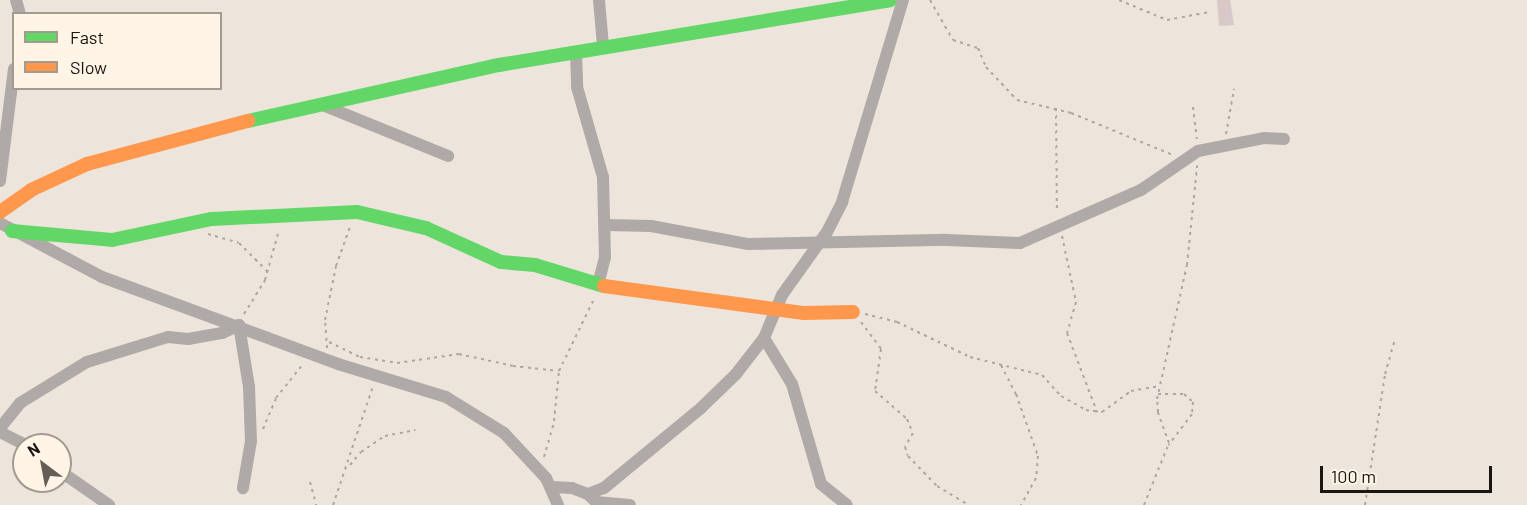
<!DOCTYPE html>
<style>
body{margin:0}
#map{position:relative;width:1527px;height:505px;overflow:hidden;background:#ede5dc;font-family:Barlow,sans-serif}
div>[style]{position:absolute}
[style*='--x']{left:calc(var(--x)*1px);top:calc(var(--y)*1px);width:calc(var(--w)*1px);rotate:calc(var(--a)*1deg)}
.building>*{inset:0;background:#d8c9c8}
.path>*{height:2px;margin-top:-1px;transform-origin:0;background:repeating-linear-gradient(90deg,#aca7a2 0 3px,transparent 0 7.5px)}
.street>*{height:12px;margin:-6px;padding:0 6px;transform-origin:6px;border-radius:6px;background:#afaaa7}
.fast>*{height:14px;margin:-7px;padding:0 7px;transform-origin:7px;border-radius:7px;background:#63d668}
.slow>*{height:14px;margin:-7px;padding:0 7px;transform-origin:7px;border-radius:7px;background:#ff974d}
span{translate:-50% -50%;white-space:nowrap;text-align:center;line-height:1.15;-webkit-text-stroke:6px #fff4e6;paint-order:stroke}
.legend{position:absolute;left:12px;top:12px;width:210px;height:78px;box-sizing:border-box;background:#fff4e6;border:2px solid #a39b90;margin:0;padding:8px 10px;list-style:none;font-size:18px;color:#1a150f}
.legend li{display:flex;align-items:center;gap:12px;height:30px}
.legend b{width:30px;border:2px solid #a39b90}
.north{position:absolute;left:12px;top:433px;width:60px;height:60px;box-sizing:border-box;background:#fff4e6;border:2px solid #a39b90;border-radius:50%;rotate:328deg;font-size:16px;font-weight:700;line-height:24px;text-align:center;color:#1a150f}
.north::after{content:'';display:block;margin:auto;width:21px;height:27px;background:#645e57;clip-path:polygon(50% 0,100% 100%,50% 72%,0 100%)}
.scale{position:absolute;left:1320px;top:466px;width:172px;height:27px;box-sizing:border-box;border:3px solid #1a150f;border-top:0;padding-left:8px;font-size:18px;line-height:21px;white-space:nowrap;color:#1a150f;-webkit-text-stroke:4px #fff4e6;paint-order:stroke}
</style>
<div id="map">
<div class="building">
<i style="clip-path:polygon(1217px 0,1230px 0,1234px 25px,1219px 26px)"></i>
</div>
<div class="path">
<i style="--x:930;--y:0;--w:46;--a:60.1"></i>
<i style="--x:953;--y:40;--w:26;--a:18"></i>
<i style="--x:978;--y:48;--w:21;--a:67"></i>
<i style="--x:986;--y:67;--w:45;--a:46.8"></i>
<i style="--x:1017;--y:100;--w:56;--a:13.5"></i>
<i style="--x:1071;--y:113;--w:110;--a:22.4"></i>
<i style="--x:1119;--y:0;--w:52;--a:22.6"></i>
<i style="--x:1167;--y:20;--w:43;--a:-10.8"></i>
<i style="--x:1193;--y:107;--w:32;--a:83"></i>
<i style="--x:1056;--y:108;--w:105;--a:89.5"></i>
<i style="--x:1226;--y:134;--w:46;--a:-79.9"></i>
<i style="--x:208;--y:234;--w:32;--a:16"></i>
<i style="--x:239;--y:243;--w:41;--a:45"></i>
<i style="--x:1062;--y:236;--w:67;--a:78"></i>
<i style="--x:1076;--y:302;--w:32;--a:106"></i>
<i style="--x:1067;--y:333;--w:85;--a:69.2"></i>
<i style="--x:244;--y:314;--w:40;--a:-58"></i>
<i style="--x:265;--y:280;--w:52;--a:-74.4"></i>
<i style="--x:865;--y:314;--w:33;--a:14"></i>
<i style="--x:897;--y:322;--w:81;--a:25.6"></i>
<i style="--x:970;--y:357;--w:74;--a:14"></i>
<i style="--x:1042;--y:375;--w:28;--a:48"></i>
<i style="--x:1061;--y:396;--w:29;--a:29"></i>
<i style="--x:1086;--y:410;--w:16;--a:7"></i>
<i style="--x:1102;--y:412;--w:36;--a:-36"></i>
<i style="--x:1131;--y:391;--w:29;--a:-10"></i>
<i style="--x:861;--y:322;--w:34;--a:53"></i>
<i style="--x:881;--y:349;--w:42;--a:98.1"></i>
<i style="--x:875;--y:391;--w:43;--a:41.2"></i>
<i style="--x:907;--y:419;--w:15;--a:67"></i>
<i style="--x:913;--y:433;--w:16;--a:120"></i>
<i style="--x:905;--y:447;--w:9;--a:72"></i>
<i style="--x:908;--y:456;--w:42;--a:46"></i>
<i style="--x:937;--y:486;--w:37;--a:31"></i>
<i style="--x:329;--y:342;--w:34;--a:26"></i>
<i style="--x:360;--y:357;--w:37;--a:9"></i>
<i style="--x:397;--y:363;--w:63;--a:-8.3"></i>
<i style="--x:459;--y:354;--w:55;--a:12.5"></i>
<i style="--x:513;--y:366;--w:46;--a:6.2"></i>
<i style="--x:327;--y:348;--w:28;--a:-94"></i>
<i style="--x:325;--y:320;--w:55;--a:-78.5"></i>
<i style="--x:336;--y:266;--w:41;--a:-70.3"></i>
<i style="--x:1001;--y:365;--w:33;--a:63"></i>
<i style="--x:1016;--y:394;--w:66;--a:70.5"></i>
<i style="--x:1038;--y:456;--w:22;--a:95"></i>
<i style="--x:1036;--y:478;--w:31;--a:119"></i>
<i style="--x:1158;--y:394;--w:26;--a:0"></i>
<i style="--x:1184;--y:394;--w:12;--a:42"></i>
<i style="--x:1193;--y:402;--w:12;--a:95"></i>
<i style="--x:1192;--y:414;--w:39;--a:127"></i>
<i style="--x:263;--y:429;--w:34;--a:-67"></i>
<i style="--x:276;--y:398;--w:43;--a:-51.5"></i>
<i style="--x:544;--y:457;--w:37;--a:-74"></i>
<i style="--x:554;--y:421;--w:50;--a:-84.3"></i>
<i style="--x:559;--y:371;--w:80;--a:-64.1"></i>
<i style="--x:350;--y:465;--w:17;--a:-50"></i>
<i style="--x:361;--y:452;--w:29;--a:-34"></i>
<i style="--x:385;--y:436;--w:31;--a:-11"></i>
<i style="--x:310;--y:482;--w:24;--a:75"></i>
<i style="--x:333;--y:505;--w:126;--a:-71.4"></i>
<i style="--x:1144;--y:505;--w:67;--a:-68"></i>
<i style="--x:1169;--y:443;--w:33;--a:-110"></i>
<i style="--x:1158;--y:412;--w:13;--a:-94"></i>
<i style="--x:1157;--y:399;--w:137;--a:-77.4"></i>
<i style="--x:1187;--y:265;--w:100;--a:-84.2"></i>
<i style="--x:1365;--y:505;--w:133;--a:-81.3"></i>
<i style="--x:1385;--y:374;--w:37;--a:-74"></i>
</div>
<div class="street">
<i style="--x:16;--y:0;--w:15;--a:74"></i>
<i style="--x:599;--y:0;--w:46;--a:85"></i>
<i style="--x:576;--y:52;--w:35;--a:88"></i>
<i style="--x:577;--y:87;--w:94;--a:73.9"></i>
<i style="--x:603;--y:177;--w:80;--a:88.6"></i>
<i style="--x:605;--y:257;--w:29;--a:104"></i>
<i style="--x:325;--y:106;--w:133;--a:22.1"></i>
<i style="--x:0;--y:181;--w:113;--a:-82.9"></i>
<i style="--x:0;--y:223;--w:115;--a:27.9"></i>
<i style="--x:102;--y:277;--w:252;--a:20.2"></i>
<i style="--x:338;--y:364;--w:113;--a:17"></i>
<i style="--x:446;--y:397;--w:68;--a:31.8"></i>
<i style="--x:504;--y:433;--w:62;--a:47"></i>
<i style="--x:546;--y:478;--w:30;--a:66"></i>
<i style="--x:606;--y:225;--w:45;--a:1.3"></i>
<i style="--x:651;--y:226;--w:99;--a:10.5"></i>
<i style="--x:748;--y:244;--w:199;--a:-1.2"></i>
<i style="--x:947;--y:240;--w:73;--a:2.4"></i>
<i style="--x:1020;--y:243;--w:132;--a:-23.7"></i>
<i style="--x:1141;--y:190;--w:69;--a:-34.4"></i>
<i style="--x:1198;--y:151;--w:67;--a:-11.1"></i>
<i style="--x:1264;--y:138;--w:20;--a:3"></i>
<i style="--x:764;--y:338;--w:54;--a:58.7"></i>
<i style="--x:792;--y:384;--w:104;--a:73.8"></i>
<i style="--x:821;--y:484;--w:33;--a:39"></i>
<i style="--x:0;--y:428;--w:32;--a:-51"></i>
<i style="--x:20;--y:403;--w:79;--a:-31.5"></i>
<i style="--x:87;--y:362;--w:85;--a:-17.2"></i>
<i style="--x:168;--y:337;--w:20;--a:6"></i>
<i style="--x:188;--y:339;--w:35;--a:-10"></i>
<i style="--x:222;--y:333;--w:19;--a:-25"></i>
<i style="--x:239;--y:325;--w:63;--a:80.8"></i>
<i style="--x:249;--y:387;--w:54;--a:87.9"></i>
<i style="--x:251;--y:441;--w:48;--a:99.7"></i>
<i style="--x:0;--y:432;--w:29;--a:27"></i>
<i style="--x:60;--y:471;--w:60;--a:34.8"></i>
<i style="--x:552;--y:487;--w:20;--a:3"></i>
<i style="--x:572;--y:488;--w:17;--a:21"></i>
<i style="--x:588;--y:494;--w:17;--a:-21"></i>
<i style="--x:604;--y:488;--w:126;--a:-39.5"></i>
<i style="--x:701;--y:408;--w:49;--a:-44.2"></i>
<i style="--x:736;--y:374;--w:46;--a:-52.1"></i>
<i style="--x:764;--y:338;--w:47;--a:-67.3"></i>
<i style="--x:782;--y:295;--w:77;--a:-54.5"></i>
<i style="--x:827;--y:232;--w:34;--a:-63"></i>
<i style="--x:842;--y:202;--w:211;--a:-73.2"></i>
<i style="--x:588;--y:494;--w:11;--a:45"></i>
<i style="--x:596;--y:502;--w:34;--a:5"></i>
</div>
<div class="fast">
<i style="--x:248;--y:121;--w:257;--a:-12.6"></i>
<i style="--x:499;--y:65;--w:396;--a:-9.4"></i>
<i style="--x:12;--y:231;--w:100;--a:5.1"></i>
<i style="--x:112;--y:240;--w:102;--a:-11.9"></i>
<i style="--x:212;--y:219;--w:145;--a:-2.8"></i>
<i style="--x:357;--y:212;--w:71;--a:13.1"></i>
<i style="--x:426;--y:228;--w:82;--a:24.4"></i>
<i style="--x:501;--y:262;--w:34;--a:5"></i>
<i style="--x:535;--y:265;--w:72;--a:16.9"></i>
</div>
<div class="slow">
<i style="--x:0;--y:212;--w:38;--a:-35"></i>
<i style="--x:31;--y:190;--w:62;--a:-24.9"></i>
<i style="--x:87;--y:164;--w:167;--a:-15"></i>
<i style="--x:604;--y:286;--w:202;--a:7.7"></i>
<i style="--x:804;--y:313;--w:49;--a:-1.2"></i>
</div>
<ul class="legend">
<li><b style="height:8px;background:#63d668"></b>Fast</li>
<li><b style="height:8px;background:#ff974d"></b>Slow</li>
</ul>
<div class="north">N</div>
<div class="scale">100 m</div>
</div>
